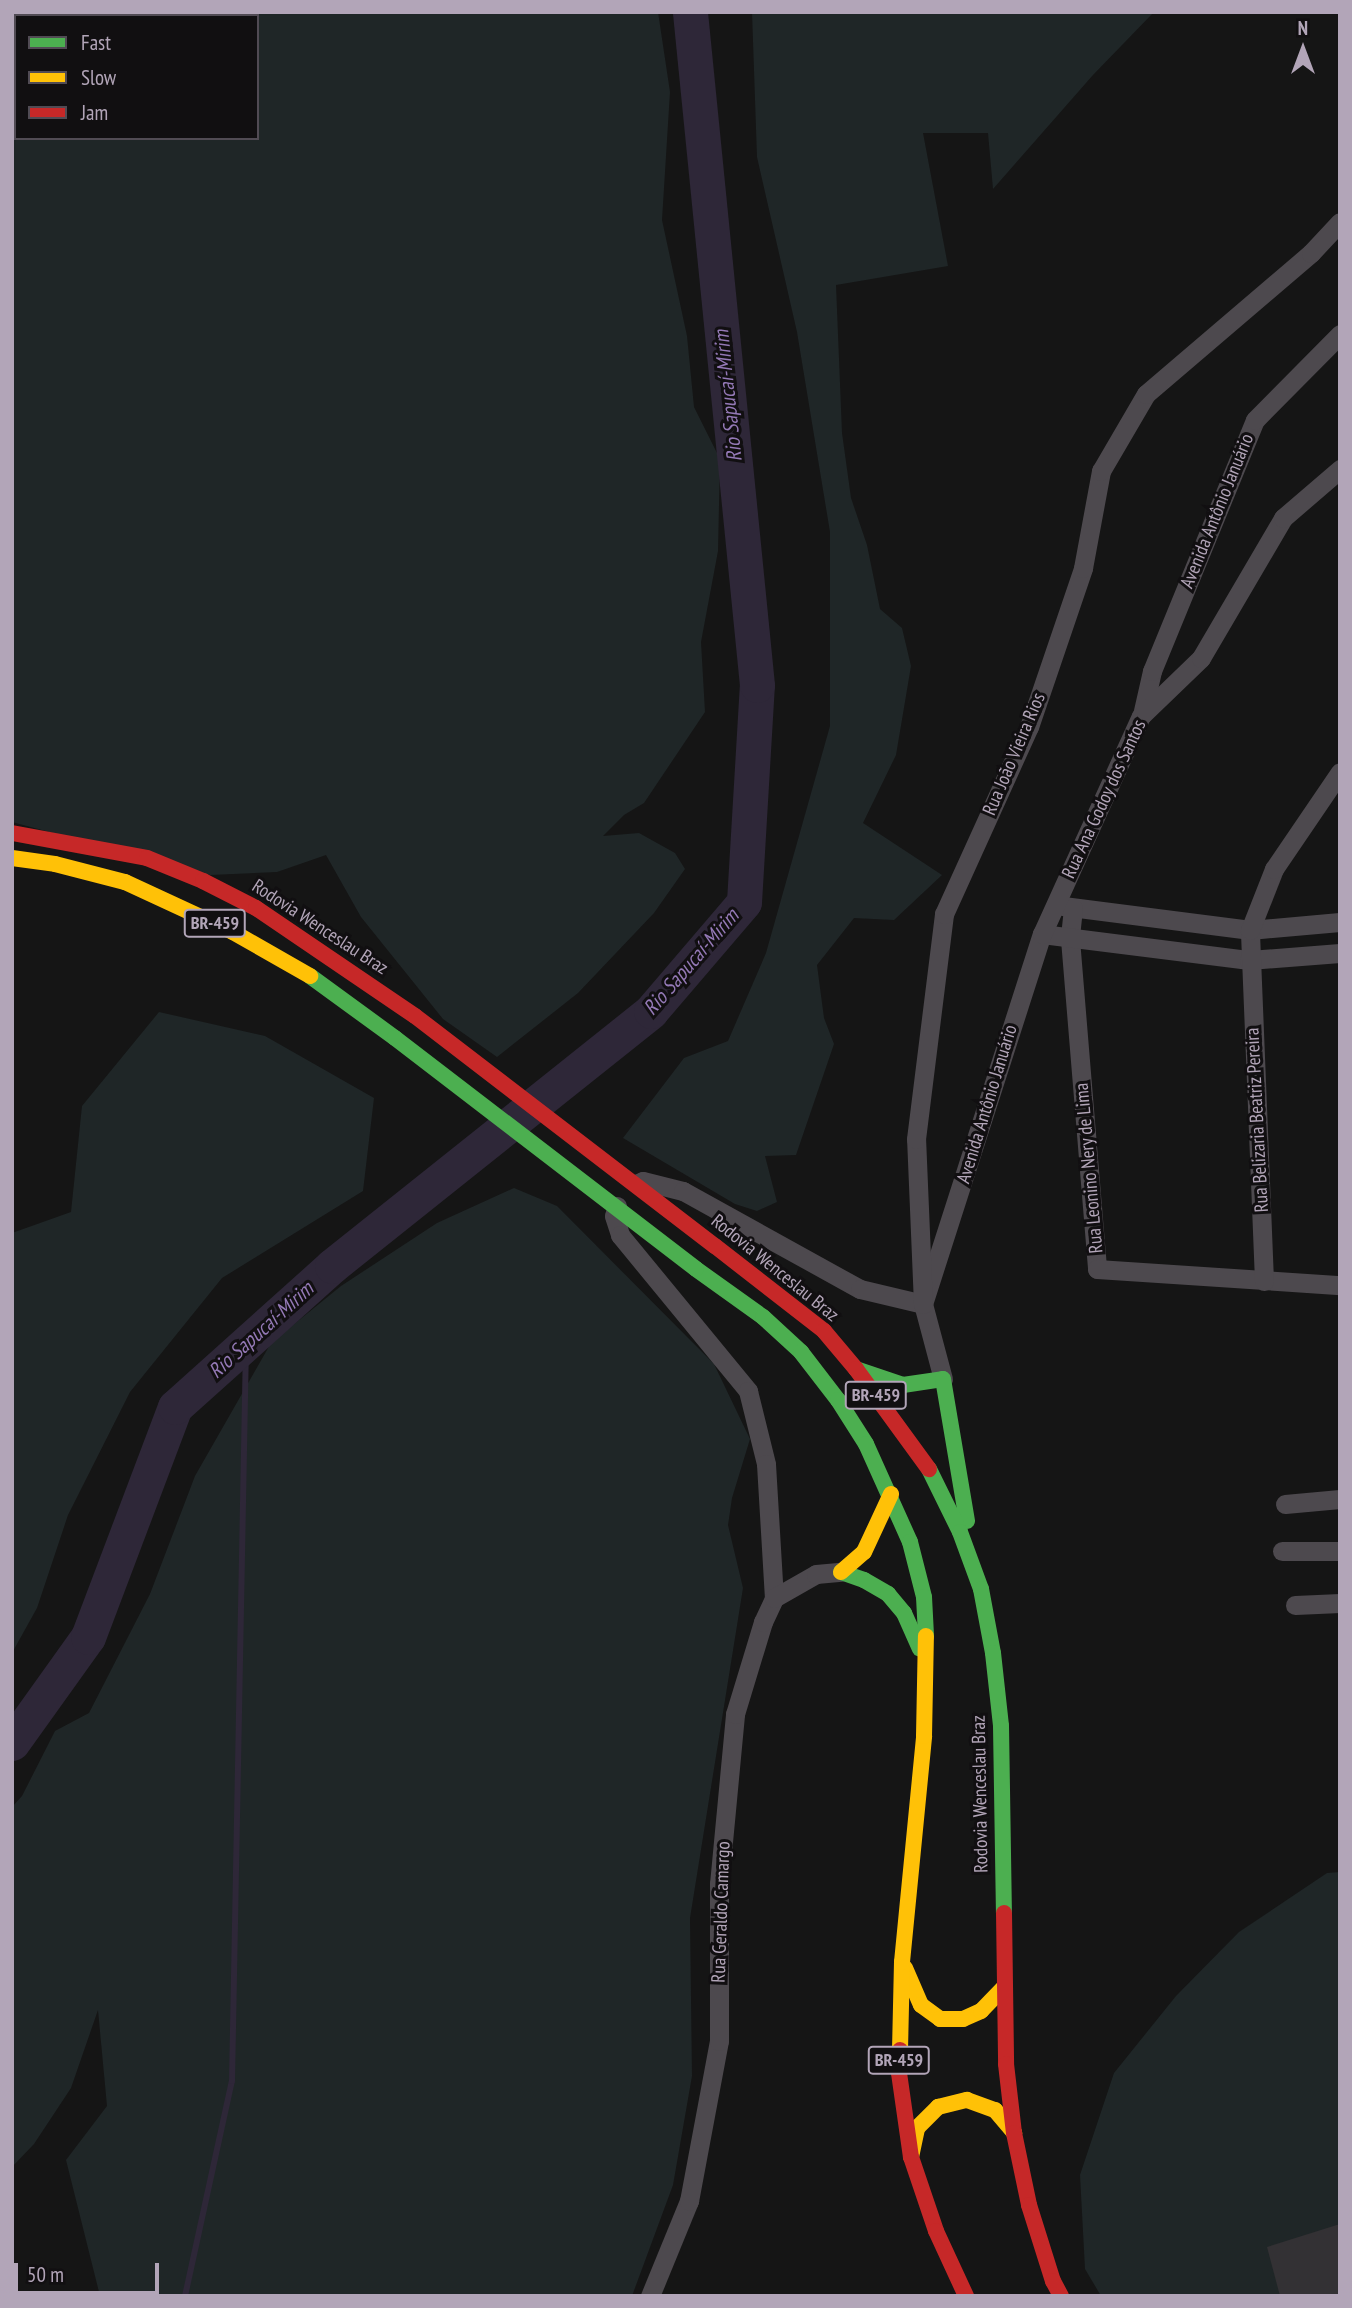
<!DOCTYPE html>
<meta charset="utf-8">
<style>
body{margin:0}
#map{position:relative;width:1352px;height:2308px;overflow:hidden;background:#151515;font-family:"PT Sans Narrow",sans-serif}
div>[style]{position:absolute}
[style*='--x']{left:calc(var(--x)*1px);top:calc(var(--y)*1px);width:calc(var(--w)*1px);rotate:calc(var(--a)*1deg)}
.green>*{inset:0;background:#1f2627}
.stream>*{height:6px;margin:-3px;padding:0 3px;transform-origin:3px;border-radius:3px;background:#2e2738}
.river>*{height:35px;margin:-17.5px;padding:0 17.5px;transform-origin:17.5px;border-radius:17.5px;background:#2e2738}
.building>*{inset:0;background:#333134}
.street>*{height:19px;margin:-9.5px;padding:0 9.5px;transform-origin:9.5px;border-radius:9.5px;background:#4d494e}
.fast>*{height:16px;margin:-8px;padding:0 8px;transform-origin:8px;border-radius:8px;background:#4caf50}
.slow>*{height:16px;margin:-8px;padding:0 8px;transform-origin:8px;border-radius:8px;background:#ffc107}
.jam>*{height:16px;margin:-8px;padding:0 8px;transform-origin:8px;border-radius:8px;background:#c62828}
.fast-bridge>*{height:16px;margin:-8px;padding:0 8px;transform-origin:8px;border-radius:8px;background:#4caf50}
.jam-bridge>*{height:16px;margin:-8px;padding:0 8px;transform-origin:8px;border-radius:8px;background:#c62828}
span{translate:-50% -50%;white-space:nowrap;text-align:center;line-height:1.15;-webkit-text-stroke:6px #110f11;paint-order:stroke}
.shield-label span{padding:2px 5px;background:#110f11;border:2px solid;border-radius:5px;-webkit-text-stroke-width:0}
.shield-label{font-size:18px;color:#b2a5b8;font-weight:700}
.street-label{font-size:19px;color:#b2a5b8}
.water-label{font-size:21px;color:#9479b6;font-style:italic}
.frame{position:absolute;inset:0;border:14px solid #b2a5b8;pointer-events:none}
.legend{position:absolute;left:14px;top:14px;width:245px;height:126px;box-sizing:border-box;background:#110f11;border:2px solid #514b54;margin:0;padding:9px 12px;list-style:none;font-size:21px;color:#b2a5b8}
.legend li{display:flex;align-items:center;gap:14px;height:35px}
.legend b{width:35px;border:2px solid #514b54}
.north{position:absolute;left:1268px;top:14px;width:70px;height:70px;-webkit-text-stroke:5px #110f11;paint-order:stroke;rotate:0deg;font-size:19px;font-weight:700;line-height:28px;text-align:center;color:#b2a5b8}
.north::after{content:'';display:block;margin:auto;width:24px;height:32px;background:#b2a5b8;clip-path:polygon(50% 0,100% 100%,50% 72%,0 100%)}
.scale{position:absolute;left:14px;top:2263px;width:145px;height:32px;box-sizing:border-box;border:4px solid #b2a5b8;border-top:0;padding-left:9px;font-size:21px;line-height:24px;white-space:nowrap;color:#b2a5b8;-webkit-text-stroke:5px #110f11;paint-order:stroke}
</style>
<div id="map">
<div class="green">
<i style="clip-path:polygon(evenodd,12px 12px,658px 12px,670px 92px,662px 220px,687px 336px,694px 407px,720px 459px,718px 551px,701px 642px,705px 712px,644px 803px,624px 815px,603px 836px,639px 833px,675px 853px,685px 869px,654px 913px,578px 993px,497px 1057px,443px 1019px,361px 917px,326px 855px,277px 872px,210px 875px,12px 822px,12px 12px,16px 16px,257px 16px,257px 138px,16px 138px,16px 16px)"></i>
<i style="clip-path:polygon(752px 12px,1154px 12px,1093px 75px,993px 189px,988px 133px,923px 133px,948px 266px,836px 285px,842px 433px,851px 498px,867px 545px,880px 609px,902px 628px,911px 666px,896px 755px,863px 823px,942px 875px,894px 920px,854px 918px,817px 965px,824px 1018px,834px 1044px,796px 1155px,765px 1156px,777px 1202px,757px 1211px,735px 1204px,623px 1138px,684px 1058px,728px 1041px,766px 953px,830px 726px,830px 532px,797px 332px,757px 157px)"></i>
<i style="clip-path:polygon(159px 1012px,265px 1036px,374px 1098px,363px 1191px,222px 1278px,130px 1392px,68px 1515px,37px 1608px,12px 1653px,12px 1233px,71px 1212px,82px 1106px)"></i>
<i style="clip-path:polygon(514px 1188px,557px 1206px,714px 1364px,750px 1439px,732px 1498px,728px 1525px,743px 1588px,690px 1918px,692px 2076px,673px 2185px,639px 2277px,632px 2296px,100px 2296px,66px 2160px,107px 2106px,98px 2010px,71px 2088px,34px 2144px,12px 2167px,12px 1807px,22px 1796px,55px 1731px,89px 1713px,150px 1594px,195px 1476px,271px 1343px,341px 1286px,437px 1223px)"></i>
<i style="clip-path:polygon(1340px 1872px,1340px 2296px,1101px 2296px,1085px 2269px,1080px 2175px,1114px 2073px,1176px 1996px,1239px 1932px,1327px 1873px)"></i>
</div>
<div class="stream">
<i style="--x:185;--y:2296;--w:220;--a:-77.7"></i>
<i style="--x:232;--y:2081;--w:738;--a:-88.91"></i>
</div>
<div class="river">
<i style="--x:12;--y:1743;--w:130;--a:-54.4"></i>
<i style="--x:88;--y:1637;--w:246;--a:-69.3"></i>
<i style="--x:175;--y:1407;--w:211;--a:-41.9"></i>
<i style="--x:332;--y:1266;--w:408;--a:-38.6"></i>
<i style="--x:651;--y:1011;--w:143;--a:-49.5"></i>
<i style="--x:744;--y:902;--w:217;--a:-86.6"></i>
<i style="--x:757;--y:685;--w:676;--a:-95.69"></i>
</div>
<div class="building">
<i style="clip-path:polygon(1340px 2224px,1340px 2296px,1280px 2296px,1267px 2247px)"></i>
</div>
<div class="street">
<i style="--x:1142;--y:715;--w:45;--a:-77.2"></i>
<i style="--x:1152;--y:671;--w:271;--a:-67.7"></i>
<i style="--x:1255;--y:420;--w:121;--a:-45.3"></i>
<i style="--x:1063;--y:906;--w:189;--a:7.3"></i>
<i style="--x:1250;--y:930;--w:90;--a:-5.1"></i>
<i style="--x:1073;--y:908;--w:31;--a:96"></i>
<i style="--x:1070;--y:939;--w:331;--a:85.3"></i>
<i style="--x:1097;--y:1269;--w:244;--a:3.8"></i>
<i style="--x:1042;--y:934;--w:209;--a:7.2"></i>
<i style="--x:1249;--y:960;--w:91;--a:-4.4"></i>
<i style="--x:638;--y:1183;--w:5;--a:-22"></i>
<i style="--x:643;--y:1181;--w:41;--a:14"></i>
<i style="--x:683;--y:1191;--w:202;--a:29"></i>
<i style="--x:860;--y:1289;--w:65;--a:13.4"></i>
<i style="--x:923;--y:1304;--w:389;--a:-72.2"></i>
<i style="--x:1042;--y:934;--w:239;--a:-65.6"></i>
<i style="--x:1141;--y:716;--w:83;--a:-44"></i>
<i style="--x:1201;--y:658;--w:162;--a:-59.6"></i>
<i style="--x:1283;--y:518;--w:75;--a:-40.7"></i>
<i style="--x:617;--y:1206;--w:10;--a:107"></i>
<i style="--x:614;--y:1216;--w:20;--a:72"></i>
<i style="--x:620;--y:1235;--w:202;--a:50.6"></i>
<i style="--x:748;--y:1391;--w:75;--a:76.1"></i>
<i style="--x:766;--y:1464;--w:134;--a:86.6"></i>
<i style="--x:1264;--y:1281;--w:351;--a:-92.3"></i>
<i style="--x:1250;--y:930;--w:66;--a:-68.5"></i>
<i style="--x:1274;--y:869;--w:117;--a:-55.8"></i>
<i style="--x:943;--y:1379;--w:78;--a:-104.9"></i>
<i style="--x:923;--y:1304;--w:165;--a:-92.4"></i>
<i style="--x:916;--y:1139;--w:227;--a:-82.9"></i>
<i style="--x:944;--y:914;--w:205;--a:-65.6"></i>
<i style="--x:1029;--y:727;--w:168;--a:-71.2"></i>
<i style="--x:1083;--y:568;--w:99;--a:-79.5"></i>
<i style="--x:1101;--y:471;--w:89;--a:-59.7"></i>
<i style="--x:1146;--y:394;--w:217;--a:-40.5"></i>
<i style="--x:1311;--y:253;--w:42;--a:-46.9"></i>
<i style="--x:1285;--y:1504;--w:55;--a:-5.2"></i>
<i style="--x:1282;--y:1551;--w:58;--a:0"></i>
<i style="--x:1295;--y:1605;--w:45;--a:-2.5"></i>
<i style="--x:650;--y:2296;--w:103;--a:-67.7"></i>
<i style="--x:689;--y:2201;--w:163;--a:-79.4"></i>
<i style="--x:719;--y:2041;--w:157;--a:-90"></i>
<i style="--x:719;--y:1884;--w:171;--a:-84.6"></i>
<i style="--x:735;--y:1714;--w:96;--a:-73.1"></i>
<i style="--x:763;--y:1622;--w:26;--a:-65"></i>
<i style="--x:774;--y:1598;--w:48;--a:-29.7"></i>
<i style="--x:816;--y:1574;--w:25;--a:-5"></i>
</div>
<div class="fast">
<i style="--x:310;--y:976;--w:105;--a:36.1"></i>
<i style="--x:696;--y:1269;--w:82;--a:35.6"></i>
<i style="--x:763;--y:1317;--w:52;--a:42.6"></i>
<i style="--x:801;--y:1352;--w:61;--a:52.4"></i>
<i style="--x:838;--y:1400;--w:52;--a:57.5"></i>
<i style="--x:866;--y:1444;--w:107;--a:65.8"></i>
<i style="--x:910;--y:1542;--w:57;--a:75.7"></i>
<i style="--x:924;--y:1597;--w:39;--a:87"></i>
<i style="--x:856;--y:1369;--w:50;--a:18.8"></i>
<i style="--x:903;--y:1385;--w:40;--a:-8.5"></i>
<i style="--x:943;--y:1379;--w:144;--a:80.4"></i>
<i style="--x:929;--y:1469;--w:70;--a:63.8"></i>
<i style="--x:960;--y:1532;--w:61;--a:69.8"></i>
<i style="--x:981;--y:1589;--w:65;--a:79.4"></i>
<i style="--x:993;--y:1653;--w:73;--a:83.7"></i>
<i style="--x:1001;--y:1726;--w:187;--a:89.1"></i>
<i style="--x:841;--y:1572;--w:24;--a:19"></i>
<i style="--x:864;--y:1580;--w:28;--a:30"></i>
<i style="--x:888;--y:1594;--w:25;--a:50"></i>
<i style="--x:904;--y:1613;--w:39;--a:66"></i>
</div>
<div class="slow">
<i style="--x:12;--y:858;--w:43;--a:7.9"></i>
<i style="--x:55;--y:864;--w:72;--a:14.4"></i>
<i style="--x:125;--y:882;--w:119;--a:24.8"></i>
<i style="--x:233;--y:932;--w:89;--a:29.7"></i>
<i style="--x:841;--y:1572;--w:30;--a:-41"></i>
<i style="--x:864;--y:1552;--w:64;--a:-65"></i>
<i style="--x:905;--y:1968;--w:40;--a:66.6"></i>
<i style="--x:921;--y:2005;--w:24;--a:36"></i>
<i style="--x:940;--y:2019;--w:23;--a:0"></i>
<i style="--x:963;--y:2019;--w:20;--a:-24"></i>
<i style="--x:981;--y:2011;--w:33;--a:-46"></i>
<i style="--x:900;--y:2050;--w:88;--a:-88.7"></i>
<i style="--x:902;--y:1962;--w:227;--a:-84.4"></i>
<i style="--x:924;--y:1736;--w:100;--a:-88.9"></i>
<i style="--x:911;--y:2157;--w:30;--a:-78"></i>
<i style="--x:917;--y:2128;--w:30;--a:-45"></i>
<i style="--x:938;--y:2107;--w:30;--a:-14"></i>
<i style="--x:967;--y:2100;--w:30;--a:20"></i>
<i style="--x:995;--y:2110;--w:30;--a:50"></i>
</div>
<div class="jam">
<i style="--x:12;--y:833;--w:137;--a:10.5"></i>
<i style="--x:147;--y:858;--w:61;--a:22.3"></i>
<i style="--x:203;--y:881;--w:59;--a:27"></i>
<i style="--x:256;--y:908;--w:192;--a:34.2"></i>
<i style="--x:715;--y:1246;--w:138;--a:37.9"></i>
<i style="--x:824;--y:1331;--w:50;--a:49.9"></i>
<i style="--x:856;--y:1369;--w:124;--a:53.9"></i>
<i style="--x:1004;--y:1913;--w:151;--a:89.2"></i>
<i style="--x:1006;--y:2064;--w:69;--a:83.4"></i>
<i style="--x:1014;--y:2133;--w:74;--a:78.2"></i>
<i style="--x:1029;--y:2205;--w:80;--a:72.5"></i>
<i style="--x:1053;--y:2281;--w:17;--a:62"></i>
<i style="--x:900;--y:2050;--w:23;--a:92"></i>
<i style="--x:899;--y:2073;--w:85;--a:81.9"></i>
<i style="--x:911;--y:2157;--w:78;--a:71.3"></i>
<i style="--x:936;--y:2231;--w:72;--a:65.2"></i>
</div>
<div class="fast-bridge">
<i style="--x:395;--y:1038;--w:379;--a:37.5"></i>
</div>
<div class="jam-bridge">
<i style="--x:415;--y:1016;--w:378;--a:37.5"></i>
</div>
<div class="shield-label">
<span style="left:215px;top:923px">BR-459</span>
<span style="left:876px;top:1395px">BR-459</span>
<span style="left:899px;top:2060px">BR-459</span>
</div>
<div class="street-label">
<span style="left:1217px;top:511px;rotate:-68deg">Avenida Antônio Januário</span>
<span style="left:1014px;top:754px;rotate:-67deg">Rua João Vieira Rios</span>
<span style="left:1104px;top:799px;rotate:-65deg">Rua Ana Godoy dos Santos</span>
<span style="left:320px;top:927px;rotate:33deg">Rodovia Wenceslau Braz</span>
<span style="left:987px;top:1104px;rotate:-73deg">Avenida Antônio Januário</span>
<span style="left:1257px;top:1120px;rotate:-93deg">Rua Belizaria Beatriz Pereira</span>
<span style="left:1089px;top:1168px;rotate:-95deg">Rua Leonino Nery de Lima</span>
<span style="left:775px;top:1268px;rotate:39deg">Rodovia Wenceslau Braz</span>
<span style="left:980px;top:1794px;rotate:-91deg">Rodovia Wenceslau Braz</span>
<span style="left:721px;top:1912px;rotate:-88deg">Rua Geraldo Camargo</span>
</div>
<div class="water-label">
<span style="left:728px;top:396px;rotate:-96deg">Rio Sapucaí-Mirim</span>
<span style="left:691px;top:962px;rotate:-49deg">Rio Sapucaí-Mirim</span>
<span style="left:261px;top:1330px;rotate:-42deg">Rio Sapucaí-Mirim</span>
</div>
<div class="frame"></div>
<ul class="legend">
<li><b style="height:9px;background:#4caf50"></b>Fast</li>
<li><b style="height:9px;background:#ffc107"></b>Slow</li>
<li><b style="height:9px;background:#c62828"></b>Jam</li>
</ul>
<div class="north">N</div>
<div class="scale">50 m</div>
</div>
